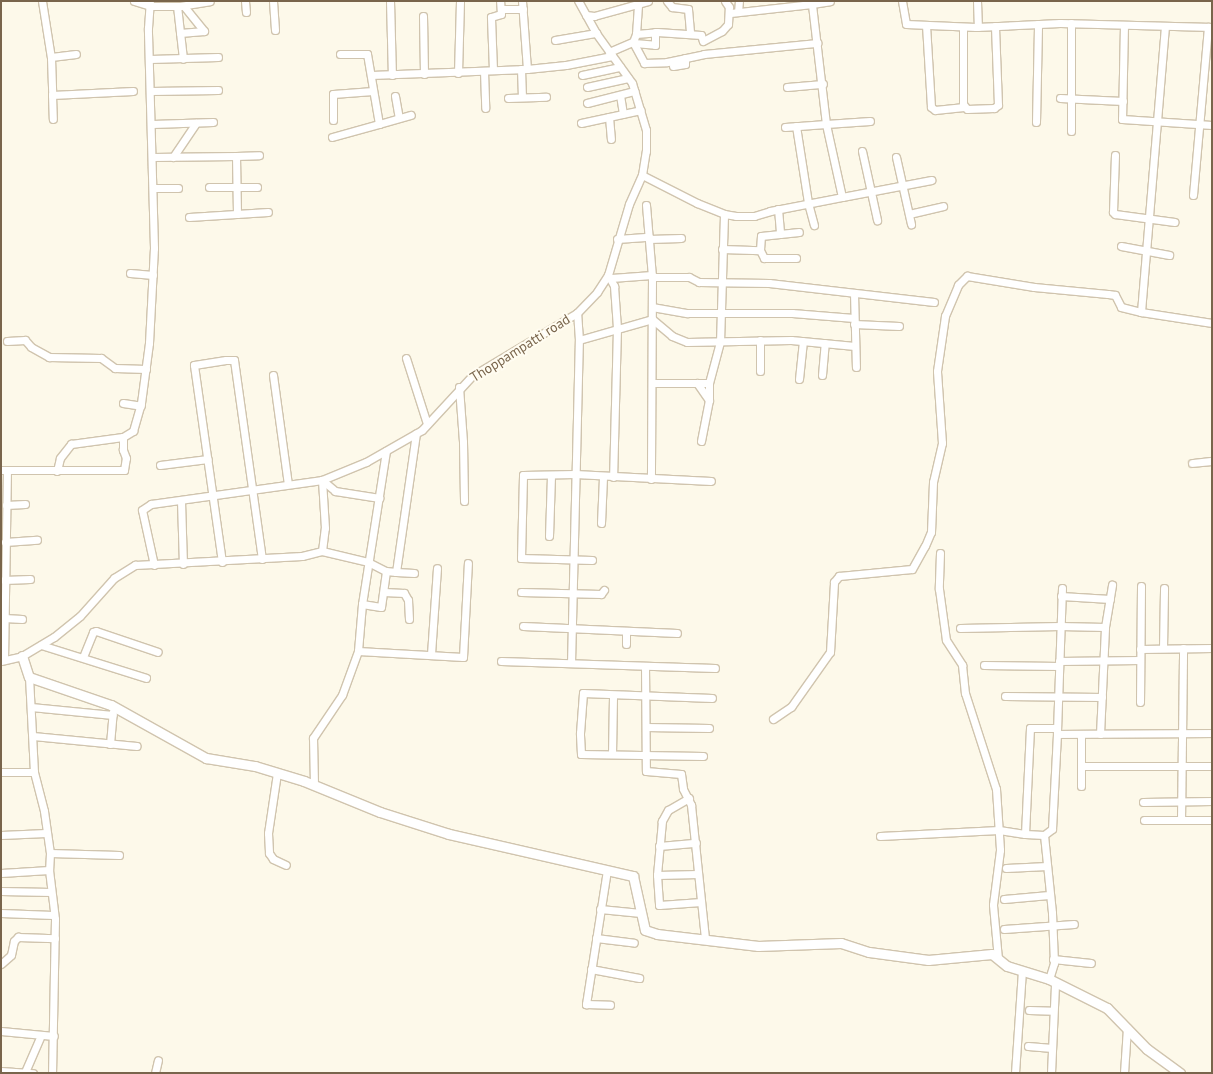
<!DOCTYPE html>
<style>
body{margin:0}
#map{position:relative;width:1213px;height:1074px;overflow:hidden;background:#fdf9ea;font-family:"PT Sans",sans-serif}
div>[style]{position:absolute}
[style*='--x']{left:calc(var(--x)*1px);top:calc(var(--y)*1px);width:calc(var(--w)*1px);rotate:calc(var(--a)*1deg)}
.roads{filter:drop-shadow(1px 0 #d0c4ae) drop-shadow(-1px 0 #d0c4ae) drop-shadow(0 1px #d0c4ae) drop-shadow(0 -1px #d0c4ae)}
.minor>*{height:7px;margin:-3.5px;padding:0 3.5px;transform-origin:3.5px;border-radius:3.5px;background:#fff}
.tertiary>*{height:9px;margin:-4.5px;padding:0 4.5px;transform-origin:4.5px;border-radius:4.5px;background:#fff}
span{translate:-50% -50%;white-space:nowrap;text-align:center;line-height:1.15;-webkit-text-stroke:4px #fffcf1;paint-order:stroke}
.street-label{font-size:14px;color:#79654c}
.frame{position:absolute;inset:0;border:2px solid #79654c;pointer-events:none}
</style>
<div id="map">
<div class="roads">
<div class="minor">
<i style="--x:42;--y:1;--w:58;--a:81"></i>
<i style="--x:51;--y:58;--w:37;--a:88"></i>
<i style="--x:52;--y:95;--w:81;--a:-2.8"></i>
<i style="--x:134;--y:1;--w:17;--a:17"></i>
<i style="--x:150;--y:6;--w:30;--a:0"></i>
<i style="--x:180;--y:6;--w:30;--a:-9"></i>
<i style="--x:245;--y:1;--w:11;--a:85"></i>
<i style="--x:273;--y:1;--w:29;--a:86"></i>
<i style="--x:390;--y:1;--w:74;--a:88.5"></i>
<i style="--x:522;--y:1;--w:68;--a:85.8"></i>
<i style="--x:667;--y:1;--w:8;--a:50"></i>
<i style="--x:672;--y:7;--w:16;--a:7"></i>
<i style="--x:688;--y:9;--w:25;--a:85"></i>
<i style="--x:811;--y:1;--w:3;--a:72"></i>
<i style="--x:812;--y:4;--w:18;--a:-9"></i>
<i style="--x:902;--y:1;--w:23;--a:80"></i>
<i style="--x:906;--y:24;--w:70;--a:2.5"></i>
<i style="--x:976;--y:27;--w:84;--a:-2.7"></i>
<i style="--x:1060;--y:23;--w:152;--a:1.5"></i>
<i style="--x:977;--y:1;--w:26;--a:88"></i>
<i style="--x:177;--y:6;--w:53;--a:83.5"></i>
<i style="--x:501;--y:9;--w:22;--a:0"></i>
<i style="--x:738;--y:12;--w:11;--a:-85"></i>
<i style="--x:586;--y:15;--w:8;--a:7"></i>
<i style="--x:594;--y:16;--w:56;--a:-15.5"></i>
<i style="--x:423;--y:16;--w:58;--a:89"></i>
<i style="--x:926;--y:25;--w:82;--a:86.5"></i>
<i style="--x:931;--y:107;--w:5;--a:37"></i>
<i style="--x:935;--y:110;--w:29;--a:-6"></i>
<i style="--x:1124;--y:25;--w:94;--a:91.2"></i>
<i style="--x:1122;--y:119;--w:90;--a:3.8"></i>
<i style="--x:1165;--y:26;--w:287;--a:94.8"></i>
<i style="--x:1141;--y:312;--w:72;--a:8.8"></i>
<i style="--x:963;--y:27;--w:77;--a:90"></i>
<i style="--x:963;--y:104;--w:6;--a:51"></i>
<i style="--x:967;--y:109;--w:27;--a:-2"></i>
<i style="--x:994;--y:108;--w:5;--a:-37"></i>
<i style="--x:998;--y:105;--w:79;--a:-92.2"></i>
<i style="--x:180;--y:33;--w:24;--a:-5"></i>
<i style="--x:204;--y:31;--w:32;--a:-129"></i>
<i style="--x:636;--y:34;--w:30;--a:-86"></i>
<i style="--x:555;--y:40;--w:42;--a:-9.7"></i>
<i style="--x:633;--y:42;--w:9;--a:-69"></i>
<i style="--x:636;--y:34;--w:21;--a:-5"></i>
<i style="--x:657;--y:32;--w:44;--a:3.9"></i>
<i style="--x:701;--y:35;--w:6;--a:72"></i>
<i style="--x:703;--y:41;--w:21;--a:-28"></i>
<i style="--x:722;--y:31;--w:9;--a:-49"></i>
<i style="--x:728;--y:24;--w:17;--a:-87"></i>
<i style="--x:729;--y:7;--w:7;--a:-124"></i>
<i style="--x:634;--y:43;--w:21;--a:5"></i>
<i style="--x:655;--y:45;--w:13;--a:-90"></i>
<i style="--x:609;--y:52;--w:26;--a:-23"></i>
<i style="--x:633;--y:42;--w:24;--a:62"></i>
<i style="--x:644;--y:63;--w:23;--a:-2"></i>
<i style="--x:667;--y:62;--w:38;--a:-12"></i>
<i style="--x:704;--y:54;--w:114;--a:-5.6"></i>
<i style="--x:51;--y:57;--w:25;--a:-7"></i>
<i style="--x:150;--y:59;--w:68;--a:-1.7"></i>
<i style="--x:673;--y:66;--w:12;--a:-9"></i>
<i style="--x:685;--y:64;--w:6;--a:-90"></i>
<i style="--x:521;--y:69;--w:27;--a:88"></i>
<i style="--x:493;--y:70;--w:53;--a:-92.2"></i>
<i style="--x:491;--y:17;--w:10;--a:-17"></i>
<i style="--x:501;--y:14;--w:13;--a:-94"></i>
<i style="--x:484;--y:71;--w:37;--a:88"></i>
<i style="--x:458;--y:73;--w:72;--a:-88.4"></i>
<i style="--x:371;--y:75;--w:156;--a:-2.2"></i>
<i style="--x:527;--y:69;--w:39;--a:-6"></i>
<i style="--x:566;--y:65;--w:47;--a:-11.1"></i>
<i style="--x:582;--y:75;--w:39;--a:-12"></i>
<i style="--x:587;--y:87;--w:42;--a:-12.4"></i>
<i style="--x:787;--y:87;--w:36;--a:-5"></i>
<i style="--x:151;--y:91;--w:67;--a:-0.9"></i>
<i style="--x:52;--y:95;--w:24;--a:88"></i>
<i style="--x:620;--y:95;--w:19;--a:81"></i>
<i style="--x:395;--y:96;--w:22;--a:80"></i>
<i style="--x:508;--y:98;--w:38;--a:-2"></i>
<i style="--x:1060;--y:98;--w:63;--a:2.7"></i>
<i style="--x:587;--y:103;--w:49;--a:-14.3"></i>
<i style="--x:609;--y:117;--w:22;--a:85"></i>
<i style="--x:333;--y:120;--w:26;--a:-90"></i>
<i style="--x:333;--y:94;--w:40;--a:-4.3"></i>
<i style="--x:1036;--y:122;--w:98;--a:-88.8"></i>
<i style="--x:581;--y:123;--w:61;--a:-12.2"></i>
<i style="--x:152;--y:124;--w:61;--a:-1.9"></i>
<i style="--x:379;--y:124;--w:33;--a:-16"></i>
<i style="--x:826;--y:124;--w:44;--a:-3.9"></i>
<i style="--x:796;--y:126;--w:78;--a:81.1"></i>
<i style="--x:808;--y:203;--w:23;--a:75"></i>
<i style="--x:785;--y:127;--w:41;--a:-4.2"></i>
<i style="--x:1071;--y:131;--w:108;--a:-90"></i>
<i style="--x:332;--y:137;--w:49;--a:-15.5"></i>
<i style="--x:379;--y:124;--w:71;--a:-99.7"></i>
<i style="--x:367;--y:54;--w:27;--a:180"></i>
<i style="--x:862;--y:151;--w:71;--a:77.7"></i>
<i style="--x:1115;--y:155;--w:57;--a:92"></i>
<i style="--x:1113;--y:212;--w:3;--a:45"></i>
<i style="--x:1115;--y:214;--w:60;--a:7.7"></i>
<i style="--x:236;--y:156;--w:23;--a:-2"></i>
<i style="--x:153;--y:157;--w:83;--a:-0.7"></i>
<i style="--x:236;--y:156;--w:58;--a:89"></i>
<i style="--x:173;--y:157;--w:41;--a:-55.9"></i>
<i style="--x:896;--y:157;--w:69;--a:77.4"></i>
<i style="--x:642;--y:175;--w:62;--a:27"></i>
<i style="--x:697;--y:203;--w:29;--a:22"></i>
<i style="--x:724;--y:214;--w:12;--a:9"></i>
<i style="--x:736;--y:216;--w:18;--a:0"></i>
<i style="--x:754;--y:216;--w:17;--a:-17"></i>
<i style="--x:770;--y:211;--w:73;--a:-11"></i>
<i style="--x:842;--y:197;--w:75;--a:-102.4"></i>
<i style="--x:826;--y:124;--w:121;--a:-96.7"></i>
<i style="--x:812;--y:4;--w:82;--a:173.7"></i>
<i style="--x:209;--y:187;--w:48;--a:0"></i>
<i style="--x:154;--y:188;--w:24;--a:0"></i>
<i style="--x:1193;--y:195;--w:169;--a:-84.9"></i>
<i style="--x:842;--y:197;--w:91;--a:-10.8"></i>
<i style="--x:646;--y:205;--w:72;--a:85.2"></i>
<i style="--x:652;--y:277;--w:202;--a:90.3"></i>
<i style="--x:778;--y:209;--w:25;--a:85"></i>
<i style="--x:909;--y:214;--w:35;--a:-13"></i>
<i style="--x:189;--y:217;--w:79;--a:-3.6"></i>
<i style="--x:617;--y:239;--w:32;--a:-4"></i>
<i style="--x:649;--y:239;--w:32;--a:-2"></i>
<i style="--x:1121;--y:246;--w:49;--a:10.6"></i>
<i style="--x:722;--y:249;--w:38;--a:2"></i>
<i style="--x:796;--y:258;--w:32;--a:180"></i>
<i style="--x:764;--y:258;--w:9;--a:-117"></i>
<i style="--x:760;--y:250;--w:14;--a:-86"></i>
<i style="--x:761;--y:236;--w:38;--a:-6"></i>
<i style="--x:130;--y:273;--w:23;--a:5"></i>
<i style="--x:608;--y:275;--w:13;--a:61"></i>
<i style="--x:614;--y:286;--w:42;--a:85.9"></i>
<i style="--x:617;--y:328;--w:149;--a:91.5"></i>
<i style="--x:652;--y:277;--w:37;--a:0"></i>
<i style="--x:689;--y:277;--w:11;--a:27"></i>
<i style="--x:699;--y:282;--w:70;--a:0.8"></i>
<i style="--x:769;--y:283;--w:166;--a:6.6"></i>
<i style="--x:611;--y:278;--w:41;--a:-4.2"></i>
<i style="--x:854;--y:293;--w:74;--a:88.5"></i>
<i style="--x:652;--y:307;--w:36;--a:10"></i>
<i style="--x:687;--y:313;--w:105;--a:0"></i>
<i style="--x:792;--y:313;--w:62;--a:4.6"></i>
<i style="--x:854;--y:324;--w:45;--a:2.5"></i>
<i style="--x:579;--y:340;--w:76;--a:-16"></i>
<i style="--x:652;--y:319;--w:26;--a:40"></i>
<i style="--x:672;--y:336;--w:16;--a:22"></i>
<i style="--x:687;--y:342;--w:104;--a:-1.1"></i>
<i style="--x:791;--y:340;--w:64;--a:5.4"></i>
<i style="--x:760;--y:340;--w:31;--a:90"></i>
<i style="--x:7;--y:341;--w:18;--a:-3"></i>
<i style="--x:25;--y:340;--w:9;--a:49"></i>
<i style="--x:31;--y:347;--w:21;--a:29"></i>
<i style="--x:49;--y:357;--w:52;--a:1.1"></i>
<i style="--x:101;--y:358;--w:17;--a:36"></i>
<i style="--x:115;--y:368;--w:31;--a:2"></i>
<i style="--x:406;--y:358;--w:69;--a:72.3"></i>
<i style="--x:273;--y:375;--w:110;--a:82.2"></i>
<i style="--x:822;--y:375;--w:32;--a:-85"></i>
<i style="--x:799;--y:379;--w:38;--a:-84"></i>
<i style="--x:652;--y:383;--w:57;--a:0"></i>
<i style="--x:697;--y:383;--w:21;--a:55"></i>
<i style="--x:459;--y:387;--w:55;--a:85.8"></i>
<i style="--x:463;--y:442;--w:59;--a:89"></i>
<i style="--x:123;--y:403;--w:18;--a:9"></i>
<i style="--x:701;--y:441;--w:42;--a:-79"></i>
<i style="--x:709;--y:400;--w:17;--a:-90"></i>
<i style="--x:709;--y:383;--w:42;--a:-75"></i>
<i style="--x:720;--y:342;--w:128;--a:-88.2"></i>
<i style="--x:386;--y:451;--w:155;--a:98.9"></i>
<i style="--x:362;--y:604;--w:47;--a:94.9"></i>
<i style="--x:358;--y:651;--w:105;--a:3.3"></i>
<i style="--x:463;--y:657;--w:94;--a:-87"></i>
<i style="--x:1192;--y:463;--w:20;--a:-6"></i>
<i style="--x:160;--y:465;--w:48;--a:-7.1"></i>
<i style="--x:1;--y:470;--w:123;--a:0"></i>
<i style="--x:124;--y:470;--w:12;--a:-81"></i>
<i style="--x:126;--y:458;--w:9;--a:-111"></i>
<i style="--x:123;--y:450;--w:13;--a:-90"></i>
<i style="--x:57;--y:471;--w:13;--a:-77"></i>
<i style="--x:60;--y:458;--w:18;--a:-52"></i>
<i style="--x:71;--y:444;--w:52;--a:-7.7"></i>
<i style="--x:123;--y:437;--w:12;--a:-31"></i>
<i style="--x:133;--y:431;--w:29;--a:-74"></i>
<i style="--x:141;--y:403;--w:61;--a:-82.4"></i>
<i style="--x:149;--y:343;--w:95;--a:-87"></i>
<i style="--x:154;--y:248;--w:220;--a:-91.6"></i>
<i style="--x:148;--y:28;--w:27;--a:-86"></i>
<i style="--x:181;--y:501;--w:63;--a:88.2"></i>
<i style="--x:6;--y:505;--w:19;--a:-3"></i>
<i style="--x:601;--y:523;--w:46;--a:-87.5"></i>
<i style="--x:549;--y:536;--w:61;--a:-88.1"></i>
<i style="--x:5;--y:542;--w:32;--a:-4"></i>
<i style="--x:322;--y:551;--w:47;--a:13.4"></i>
<i style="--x:368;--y:562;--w:20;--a:27"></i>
<i style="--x:940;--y:553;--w:36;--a:92"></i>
<i style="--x:939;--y:589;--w:51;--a:82.2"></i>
<i style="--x:946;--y:640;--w:30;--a:57"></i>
<i style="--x:962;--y:665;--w:28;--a:84"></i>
<i style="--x:965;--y:693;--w:101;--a:72.1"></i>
<i style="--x:996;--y:789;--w:61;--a:86.2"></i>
<i style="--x:1000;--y:850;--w:55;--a:97.3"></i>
<i style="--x:993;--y:905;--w:54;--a:84.7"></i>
<i style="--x:592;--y:560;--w:71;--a:-178.4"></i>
<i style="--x:521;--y:558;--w:83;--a:-88.6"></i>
<i style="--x:523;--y:475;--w:52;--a:-1.1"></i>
<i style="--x:575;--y:474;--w:136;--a:2.9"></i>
<i style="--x:222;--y:562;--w:199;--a:-98.1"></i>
<i style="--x:194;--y:365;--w:32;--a:-9"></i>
<i style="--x:226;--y:360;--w:8;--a:0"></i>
<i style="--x:234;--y:360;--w:201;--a:82"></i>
<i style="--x:154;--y:565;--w:56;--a:-102.3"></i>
<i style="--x:142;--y:510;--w:11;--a:-34"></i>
<i style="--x:151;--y:504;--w:173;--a:-8"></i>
<i style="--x:322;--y:480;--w:17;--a:40"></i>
<i style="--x:335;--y:491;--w:45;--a:9"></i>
<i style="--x:396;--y:572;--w:18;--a:3"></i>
<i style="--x:4;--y:580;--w:26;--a:-2"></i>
<i style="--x:1062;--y:588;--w:146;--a:92"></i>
<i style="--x:1057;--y:734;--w:155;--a:-0.4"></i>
<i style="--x:384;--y:592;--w:20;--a:3"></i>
<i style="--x:404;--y:593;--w:8;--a:60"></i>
<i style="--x:408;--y:600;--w:19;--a:87"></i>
<i style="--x:521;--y:592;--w:80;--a:1.4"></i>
<i style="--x:601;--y:594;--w:5;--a:-53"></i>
<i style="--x:1061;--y:596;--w:49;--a:3.5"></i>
<i style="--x:362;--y:604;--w:19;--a:9"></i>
<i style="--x:381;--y:607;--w:36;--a:-82"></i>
<i style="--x:386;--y:571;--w:10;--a:6"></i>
<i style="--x:396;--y:572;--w:140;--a:-81.8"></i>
<i style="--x:4;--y:618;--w:18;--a:3"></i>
<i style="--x:523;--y:626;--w:154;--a:2.6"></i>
<i style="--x:960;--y:628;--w:100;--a:-1.1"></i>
<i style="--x:1060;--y:626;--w:45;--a:1.3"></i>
<i style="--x:626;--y:644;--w:12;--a:-90"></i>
<i style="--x:41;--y:645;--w:110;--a:17.4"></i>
<i style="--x:1163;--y:648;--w:60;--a:-89"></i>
<i style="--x:1140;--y:649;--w:72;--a:-0.8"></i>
<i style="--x:431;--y:654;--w:86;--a:-86"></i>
<i style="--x:83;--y:657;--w:27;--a:-68"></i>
<i style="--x:93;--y:632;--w:3;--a:-18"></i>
<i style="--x:96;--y:631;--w:65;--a:18.7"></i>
<i style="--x:4;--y:660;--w:190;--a:-89.1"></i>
<i style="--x:1;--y:661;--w:22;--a:-13"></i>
<i style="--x:22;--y:656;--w:37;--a:-31"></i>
<i style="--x:54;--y:637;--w:33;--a:-39"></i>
<i style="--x:80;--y:616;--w:51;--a:-48.2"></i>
<i style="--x:114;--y:578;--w:25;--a:-32"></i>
<i style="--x:135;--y:565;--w:167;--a:-3.1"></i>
<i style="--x:302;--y:556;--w:21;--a:-14"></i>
<i style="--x:322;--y:551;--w:23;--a:-83"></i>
<i style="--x:325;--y:528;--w:48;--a:-93.6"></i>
<i style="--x:322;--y:480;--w:48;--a:-22.2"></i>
<i style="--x:366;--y:462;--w:64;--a:-29.7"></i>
<i style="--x:422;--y:430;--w:74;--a:-47.2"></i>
<i style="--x:472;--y:376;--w:122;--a:-31"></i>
<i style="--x:577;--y:313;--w:29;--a:-46"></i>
<i style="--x:597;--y:292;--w:20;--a:-57"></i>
<i style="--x:608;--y:275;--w:74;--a:-73.5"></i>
<i style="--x:629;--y:204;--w:32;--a:-66"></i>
<i style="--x:642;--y:175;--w:24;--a:-81"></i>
<i style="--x:646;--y:151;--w:21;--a:-90"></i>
<i style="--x:646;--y:130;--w:49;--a:-106.6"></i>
<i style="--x:632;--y:83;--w:62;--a:-125.8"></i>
<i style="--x:596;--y:33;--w:37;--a:-119"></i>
<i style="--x:501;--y:661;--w:214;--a:1.9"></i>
<i style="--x:1059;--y:661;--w:81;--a:-0.7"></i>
<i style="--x:571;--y:663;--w:323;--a:-88.6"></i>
<i style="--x:579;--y:340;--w:27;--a:-94"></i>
<i style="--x:984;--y:665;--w:75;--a:0.8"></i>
<i style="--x:645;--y:666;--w:105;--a:89.5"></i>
<i style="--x:646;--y:771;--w:35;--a:5"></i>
<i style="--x:681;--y:774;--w:15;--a:82"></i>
<i style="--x:683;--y:789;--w:18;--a:63"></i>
<i style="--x:691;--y:805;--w:135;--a:84"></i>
<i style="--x:29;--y:677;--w:95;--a:87"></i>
<i style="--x:34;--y:772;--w:40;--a:75.6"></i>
<i style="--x:44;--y:811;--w:42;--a:81.9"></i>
<i style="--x:50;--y:853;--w:17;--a:93"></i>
<i style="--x:49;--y:870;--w:49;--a:83"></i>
<i style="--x:55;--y:919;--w:154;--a:91.1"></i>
<i style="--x:1005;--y:696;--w:97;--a:0.6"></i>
<i style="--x:1140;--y:702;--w:116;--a:-89.5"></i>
<i style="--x:31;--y:707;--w:82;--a:5.6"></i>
<i style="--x:773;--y:719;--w:22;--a:-34"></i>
<i style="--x:791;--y:707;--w:67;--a:-54.7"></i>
<i style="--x:830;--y:652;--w:70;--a:-86.7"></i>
<i style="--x:834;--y:582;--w:8;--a:-50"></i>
<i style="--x:839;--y:576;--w:73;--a:-5.5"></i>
<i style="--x:912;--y:569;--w:26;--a:-61"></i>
<i style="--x:925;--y:546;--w:15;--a:-67"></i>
<i style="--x:931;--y:532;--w:50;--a:-87.7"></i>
<i style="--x:933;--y:482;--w:40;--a:-77"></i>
<i style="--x:942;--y:443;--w:72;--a:-94"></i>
<i style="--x:937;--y:371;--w:56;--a:-81.7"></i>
<i style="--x:945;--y:316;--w:34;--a:-67"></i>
<i style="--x:958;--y:285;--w:13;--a:-45"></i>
<i style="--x:967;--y:276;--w:68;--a:9.3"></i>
<i style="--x:1034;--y:287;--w:74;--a:5.4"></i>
<i style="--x:1108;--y:294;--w:7;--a:8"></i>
<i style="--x:1115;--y:295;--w:13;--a:63"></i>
<i style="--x:1121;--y:307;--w:21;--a:14"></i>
<i style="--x:646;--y:727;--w:63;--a:0.9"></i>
<i style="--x:1057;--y:734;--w:95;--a:93"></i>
<i style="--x:1052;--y:829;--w:10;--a:143"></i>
<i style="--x:1044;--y:835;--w:19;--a:-177"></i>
<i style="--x:1025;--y:834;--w:106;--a:-87.3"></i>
<i style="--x:1030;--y:728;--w:27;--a:0"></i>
<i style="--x:1081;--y:734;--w:52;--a:90"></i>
<i style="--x:1100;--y:734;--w:107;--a:-87.3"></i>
<i style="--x:1105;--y:627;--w:43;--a:-80.5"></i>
<i style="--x:33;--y:736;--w:104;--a:5.5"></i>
<i style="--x:110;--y:744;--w:32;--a:-85"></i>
<i style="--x:612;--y:754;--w:58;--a:-89"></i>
<i style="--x:703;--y:756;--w:122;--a:-179.1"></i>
<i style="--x:581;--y:754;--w:21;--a:-93"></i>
<i style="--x:580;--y:733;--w:40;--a:-85.7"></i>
<i style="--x:583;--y:693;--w:129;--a:2.2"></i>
<i style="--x:1081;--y:766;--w:131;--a:0"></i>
<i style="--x:1;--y:772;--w:33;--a:0"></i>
<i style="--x:277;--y:773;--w:61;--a:98.5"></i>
<i style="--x:268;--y:833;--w:20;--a:87"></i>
<i style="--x:269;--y:853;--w:7;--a:56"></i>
<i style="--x:273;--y:859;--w:14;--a:25"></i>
<i style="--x:314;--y:785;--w:47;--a:-91.2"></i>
<i style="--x:313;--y:738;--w:52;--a:-56"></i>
<i style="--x:342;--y:695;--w:47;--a:-70"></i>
<i style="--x:689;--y:798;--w:24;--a:150"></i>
<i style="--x:668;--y:810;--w:13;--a:119"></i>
<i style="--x:662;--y:821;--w:54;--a:95.3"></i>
<i style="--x:657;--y:875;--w:30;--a:86"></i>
<i style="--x:659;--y:905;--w:42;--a:-4.1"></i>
<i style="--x:1143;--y:802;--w:69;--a:-0.8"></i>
<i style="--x:1144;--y:820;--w:68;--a:0"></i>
<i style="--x:1181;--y:820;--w:172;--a:-89.3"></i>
<i style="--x:1;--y:835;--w:45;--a:-2.5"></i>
<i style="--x:1044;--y:835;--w:78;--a:84.1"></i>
<i style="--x:1052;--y:913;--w:50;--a:87.7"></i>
<i style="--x:1054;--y:963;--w:17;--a:107"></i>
<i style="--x:880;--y:836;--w:119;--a:-2.9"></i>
<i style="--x:999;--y:830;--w:26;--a:9"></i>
<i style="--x:659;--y:846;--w:37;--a:-5"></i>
<i style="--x:50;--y:853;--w:69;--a:1.7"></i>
<i style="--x:1006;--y:868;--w:41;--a:-2.8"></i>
<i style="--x:607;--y:870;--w:136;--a:98.9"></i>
<i style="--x:586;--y:1004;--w:24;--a:2"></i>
<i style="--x:1;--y:873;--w:48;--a:-3.6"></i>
<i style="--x:657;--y:875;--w:41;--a:-1.4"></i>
<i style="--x:1;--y:891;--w:50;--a:1.1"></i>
<i style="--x:1004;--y:899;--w:45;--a:-5.1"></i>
<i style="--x:600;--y:909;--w:41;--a:5.6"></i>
<i style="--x:1;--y:913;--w:52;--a:2.2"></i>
<i style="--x:1004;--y:929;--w:70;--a:-4.1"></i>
<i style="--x:596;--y:938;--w:38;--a:7"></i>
<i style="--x:1053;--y:959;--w:38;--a:6"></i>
<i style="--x:1;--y:964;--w:13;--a:-42"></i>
<i style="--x:11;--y:955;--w:14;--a:-78"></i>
<i style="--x:14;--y:941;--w:6;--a:-45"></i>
<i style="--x:18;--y:937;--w:37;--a:2"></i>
<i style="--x:591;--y:969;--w:49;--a:10.6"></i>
<i style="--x:1029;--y:1010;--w:24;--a:2"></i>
<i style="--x:1;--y:1031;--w:53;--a:5.4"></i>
<i style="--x:1028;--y:1046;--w:24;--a:5"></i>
<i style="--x:1;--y:1071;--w:32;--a:4"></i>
<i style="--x:25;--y:1072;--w:40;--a:-66.6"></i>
<i style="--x:155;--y:1073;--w:13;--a:-77"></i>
<i style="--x:1015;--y:1073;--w:102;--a:-86.1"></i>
<i style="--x:1051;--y:1073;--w:89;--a:-87.4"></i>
<i style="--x:1124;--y:1073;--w:45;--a:-86.2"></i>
</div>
<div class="tertiary">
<i style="--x:22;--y:656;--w:22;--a:72"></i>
<i style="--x:29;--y:677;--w:87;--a:18.9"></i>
<i style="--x:111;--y:705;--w:109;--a:29.2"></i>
<i style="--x:206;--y:758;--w:50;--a:9.3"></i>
<i style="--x:255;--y:766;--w:51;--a:17"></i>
<i style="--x:304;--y:781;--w:82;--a:22.2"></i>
<i style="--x:380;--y:812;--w:72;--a:17.7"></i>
<i style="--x:449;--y:834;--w:189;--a:12.9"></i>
<i style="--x:633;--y:876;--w:55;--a:77.5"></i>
<i style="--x:645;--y:930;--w:13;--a:18"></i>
<i style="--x:657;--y:934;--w:102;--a:6.8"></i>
<i style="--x:758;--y:946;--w:83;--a:-2.1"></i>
<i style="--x:841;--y:943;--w:29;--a:18"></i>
<i style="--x:869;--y:952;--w:60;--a:7.7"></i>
<i style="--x:928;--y:960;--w:64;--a:-5.4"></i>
<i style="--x:992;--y:954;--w:19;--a:39"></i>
<i style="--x:1007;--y:966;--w:44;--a:17.2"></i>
<i style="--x:1049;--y:979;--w:65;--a:26.6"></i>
<i style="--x:1107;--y:1008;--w:57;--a:45.7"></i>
<i style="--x:1147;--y:1049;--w:41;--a:36"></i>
</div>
</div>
<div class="street-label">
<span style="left:520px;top:348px;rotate:-32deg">Thoppampatti road</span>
</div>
<div class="frame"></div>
</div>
